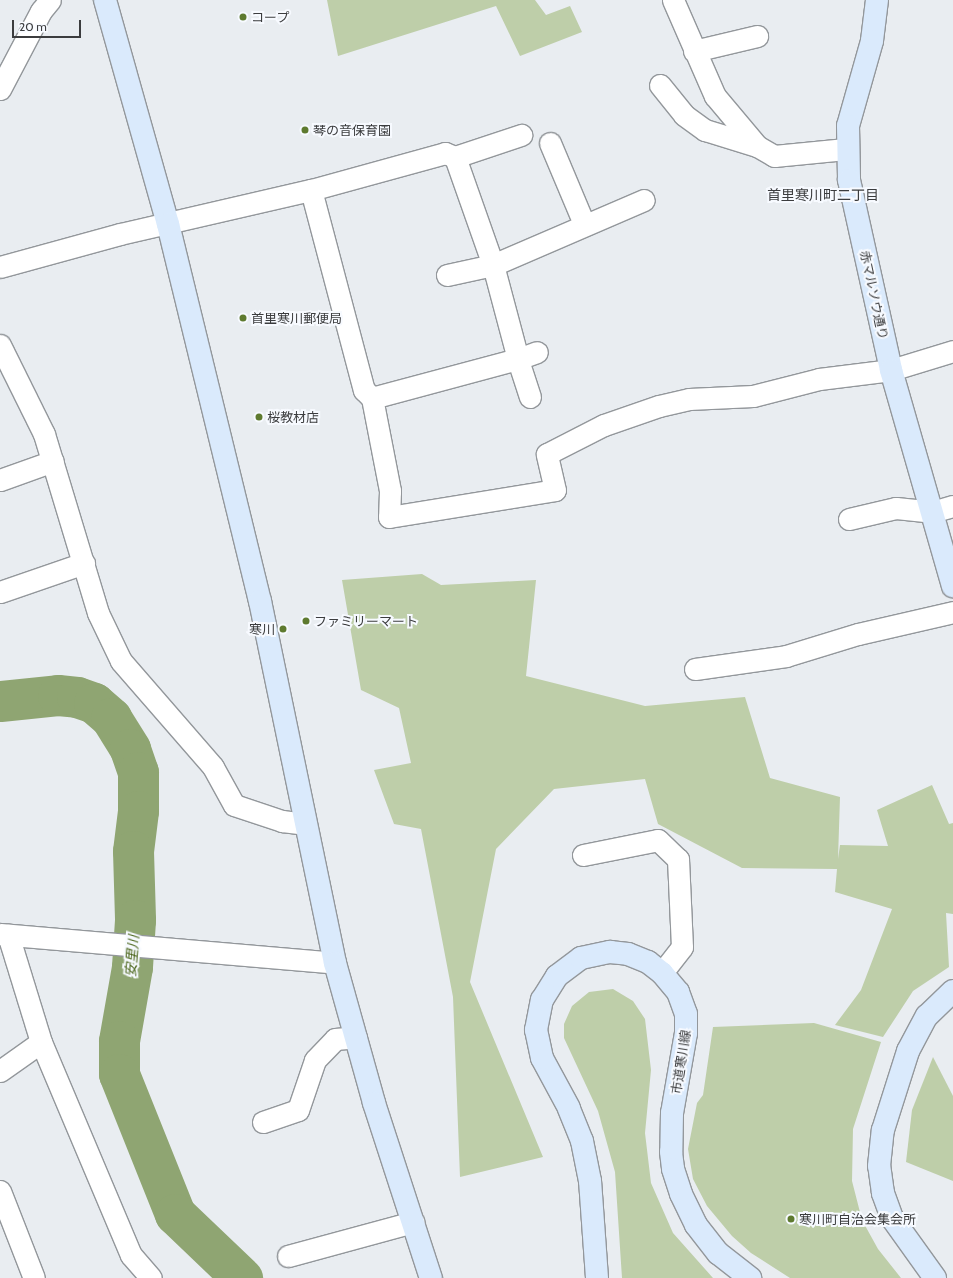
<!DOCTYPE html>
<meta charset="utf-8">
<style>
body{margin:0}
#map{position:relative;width:953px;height:1278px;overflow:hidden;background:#e9edf1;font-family:Cabin,"Noto Sans JP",sans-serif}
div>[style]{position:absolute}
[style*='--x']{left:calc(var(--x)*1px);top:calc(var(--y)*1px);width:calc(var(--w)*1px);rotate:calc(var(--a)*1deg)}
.green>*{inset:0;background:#becea9}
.river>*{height:41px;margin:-20.5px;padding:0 20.5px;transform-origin:20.5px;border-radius:20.5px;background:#8fa572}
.roads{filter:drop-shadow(1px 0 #93979b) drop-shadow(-1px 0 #93979b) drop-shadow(0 1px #93979b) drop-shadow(0 -1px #93979b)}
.street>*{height:21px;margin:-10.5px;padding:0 10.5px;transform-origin:10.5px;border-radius:10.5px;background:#fff}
.secondary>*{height:22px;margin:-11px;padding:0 11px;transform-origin:11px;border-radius:11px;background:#daeafc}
.dots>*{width:11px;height:11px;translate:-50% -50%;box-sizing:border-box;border:2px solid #f7faff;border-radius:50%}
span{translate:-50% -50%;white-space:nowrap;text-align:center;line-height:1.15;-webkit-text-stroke:4px #f7faff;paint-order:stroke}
.poi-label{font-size:13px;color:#3b3c3e}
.left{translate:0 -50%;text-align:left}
.right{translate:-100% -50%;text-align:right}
.street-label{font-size:13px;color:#3b3c3e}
.neighbourhood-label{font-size:14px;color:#3b3c3e}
.water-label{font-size:14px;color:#476216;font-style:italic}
.scale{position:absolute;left:12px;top:20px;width:69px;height:18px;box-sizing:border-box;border:2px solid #3b3c3e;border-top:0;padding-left:5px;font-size:12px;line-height:14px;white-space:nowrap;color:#3b3c3e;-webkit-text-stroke:3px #f7faff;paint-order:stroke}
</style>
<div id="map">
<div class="green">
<i style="clip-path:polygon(327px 0,535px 0,546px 15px,570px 6px,582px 32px,520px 56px,496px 6px,338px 56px)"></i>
<i style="clip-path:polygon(422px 574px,441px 585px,536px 580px,526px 676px,645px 706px,745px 697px,770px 778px,840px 797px,838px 859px,840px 845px,888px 846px,877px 810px,932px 785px,949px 824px,953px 823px,953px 914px,946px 913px,949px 967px,913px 991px,883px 1037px,835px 1025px,861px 990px,892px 909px,835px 892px,837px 869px,742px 868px,658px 824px,645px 779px,554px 789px,496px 849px,470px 982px,543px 1157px,460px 1177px,453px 997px,421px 829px,394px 824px,374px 770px,411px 763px,399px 708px,361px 690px,342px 580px)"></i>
<i style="clip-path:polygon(613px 989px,633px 1001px,645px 1019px,651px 1070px,645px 1133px,651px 1183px,673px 1233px,713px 1278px,622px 1278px,615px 1172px,598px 1111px,564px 1038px,564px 1024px,572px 1006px,589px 992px)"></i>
<i style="clip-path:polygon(814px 1023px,881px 1042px,853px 1129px,852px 1181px,862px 1220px,878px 1249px,901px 1278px,790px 1278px,751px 1253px,732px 1236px,707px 1206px,693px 1179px,688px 1149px,697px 1103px,703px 1095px,713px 1027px)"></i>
<i style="clip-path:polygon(933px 1057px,953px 1096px,953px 1181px,906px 1162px,912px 1110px)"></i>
</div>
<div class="river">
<i style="--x:0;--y:701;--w:58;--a:-5.9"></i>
<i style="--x:58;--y:695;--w:19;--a:6"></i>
<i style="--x:77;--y:697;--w:18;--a:19"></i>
<i style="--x:94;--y:703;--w:23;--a:41"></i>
<i style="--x:111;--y:718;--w:36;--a:58"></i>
<i style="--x:130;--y:749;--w:24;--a:71"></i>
<i style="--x:138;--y:772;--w:39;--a:90"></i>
<i style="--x:138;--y:811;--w:40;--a:97.1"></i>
<i style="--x:133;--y:851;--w:69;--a:88.3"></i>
<i style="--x:135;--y:920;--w:47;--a:93.7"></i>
<i style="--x:132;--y:967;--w:75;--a:100"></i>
<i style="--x:119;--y:1041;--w:33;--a:90"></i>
<i style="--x:119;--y:1074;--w:151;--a:68.2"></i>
<i style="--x:175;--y:1214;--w:93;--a:43.7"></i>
</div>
<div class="roads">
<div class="street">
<i style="--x:673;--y:0;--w:105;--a:66.4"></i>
<i style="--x:715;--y:96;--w:65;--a:50"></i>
<i style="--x:757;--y:146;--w:20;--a:30"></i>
<i style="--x:774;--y:156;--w:72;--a:-5.6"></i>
<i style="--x:694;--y:51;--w:65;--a:-13.4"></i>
<i style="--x:660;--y:85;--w:38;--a:51"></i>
<i style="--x:684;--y:115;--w:26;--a:36"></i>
<i style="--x:705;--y:130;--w:54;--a:17.1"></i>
<i style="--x:0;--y:89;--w:88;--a:-62.3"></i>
<i style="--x:41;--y:11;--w:14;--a:-51"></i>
<i style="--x:550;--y:143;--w:88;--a:67.2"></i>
<i style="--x:311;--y:190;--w:207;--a:75.2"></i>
<i style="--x:364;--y:390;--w:11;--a:45"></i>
<i style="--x:372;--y:398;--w:95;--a:79"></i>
<i style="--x:390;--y:491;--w:26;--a:92"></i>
<i style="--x:389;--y:517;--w:168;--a:-9.2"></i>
<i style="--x:555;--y:490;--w:37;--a:-103"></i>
<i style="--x:547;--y:454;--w:64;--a:-27"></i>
<i style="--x:604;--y:425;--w:58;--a:-19.1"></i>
<i style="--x:659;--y:406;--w:31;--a:-13"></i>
<i style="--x:689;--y:399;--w:64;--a:-2.7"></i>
<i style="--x:753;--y:396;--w:68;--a:-14.4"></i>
<i style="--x:819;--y:379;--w:73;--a:-7.1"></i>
<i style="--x:891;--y:370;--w:65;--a:-17"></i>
<i style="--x:0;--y:267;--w:124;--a:-15.4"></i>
<i style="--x:120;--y:234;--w:196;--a:-13"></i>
<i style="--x:311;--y:190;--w:139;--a:-15.4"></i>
<i style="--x:445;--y:153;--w:11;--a:22"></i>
<i style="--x:455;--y:157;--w:70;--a:-18.4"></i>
<i style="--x:447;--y:275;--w:47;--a:-12.3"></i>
<i style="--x:493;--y:265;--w:164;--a:-23.3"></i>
<i style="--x:0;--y:345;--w:99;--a:63.7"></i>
<i style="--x:44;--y:434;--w:187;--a:73.2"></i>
<i style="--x:98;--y:613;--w:53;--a:64.4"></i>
<i style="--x:121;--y:661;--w:140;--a:49"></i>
<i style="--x:213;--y:767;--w:43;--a:61.1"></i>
<i style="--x:234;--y:805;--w:51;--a:18.4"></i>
<i style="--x:282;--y:821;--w:23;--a:7"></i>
<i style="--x:530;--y:397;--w:40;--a:-108"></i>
<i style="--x:518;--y:359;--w:20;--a:-20"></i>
<i style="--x:372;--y:398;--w:151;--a:-15"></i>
<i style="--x:518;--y:359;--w:97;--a:-104.9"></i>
<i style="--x:493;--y:265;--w:114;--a:-109.4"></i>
<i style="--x:0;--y:480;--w:56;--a:-19.7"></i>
<i style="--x:849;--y:519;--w:48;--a:-13.2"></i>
<i style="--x:896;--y:508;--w:36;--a:6"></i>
<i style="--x:932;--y:512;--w:22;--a:-16"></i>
<i style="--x:0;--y:592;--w:89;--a:-19"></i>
<i style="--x:695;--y:669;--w:92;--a:-8.1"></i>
<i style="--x:786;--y:656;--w:75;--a:-17"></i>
<i style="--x:858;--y:634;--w:98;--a:-13"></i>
<i style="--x:583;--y:855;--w:76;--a:-11.3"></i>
<i style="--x:658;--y:840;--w:28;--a:44"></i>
<i style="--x:678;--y:859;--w:88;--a:87.4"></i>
<i style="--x:682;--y:947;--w:33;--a:128"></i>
<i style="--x:0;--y:934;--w:336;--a:4.9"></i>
<i style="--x:41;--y:1042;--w:231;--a:67.1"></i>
<i style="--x:131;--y:1255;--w:30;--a:49"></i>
<i style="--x:0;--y:1071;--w:50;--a:-35.3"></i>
<i style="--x:41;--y:1042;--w:112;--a:-107.1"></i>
<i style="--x:263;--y:1122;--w:37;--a:-19"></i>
<i style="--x:298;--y:1110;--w:53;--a:-71.2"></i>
<i style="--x:315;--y:1060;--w:29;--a:-46"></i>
<i style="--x:335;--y:1039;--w:21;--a:-5"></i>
<i style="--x:0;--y:1191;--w:93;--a:68.7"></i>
<i style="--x:288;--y:1256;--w:130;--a:-15.2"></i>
</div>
<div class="secondary">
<i style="--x:105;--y:0;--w:233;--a:74.3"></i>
<i style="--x:168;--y:224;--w:388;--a:76.3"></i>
<i style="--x:260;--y:601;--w:370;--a:78.3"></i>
<i style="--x:335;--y:963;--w:145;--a:74.4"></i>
<i style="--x:374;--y:1103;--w:184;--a:72"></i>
<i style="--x:877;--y:0;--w:41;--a:97"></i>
<i style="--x:872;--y:41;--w:88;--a:105.8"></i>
<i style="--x:848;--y:126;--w:54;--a:88.9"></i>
<i style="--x:849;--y:180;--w:195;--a:77.5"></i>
<i style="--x:891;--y:370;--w:225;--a:74"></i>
<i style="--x:597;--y:1278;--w:97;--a:-94.1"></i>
<i style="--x:590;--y:1181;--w:41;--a:-101.3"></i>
<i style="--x:582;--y:1141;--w:35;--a:-112"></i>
<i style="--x:569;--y:1108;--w:57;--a:-118.4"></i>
<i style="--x:542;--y:1058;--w:29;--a:-102"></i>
<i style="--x:536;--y:1030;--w:31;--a:-79"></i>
<i style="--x:542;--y:1000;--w:28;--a:-58"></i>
<i style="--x:557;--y:976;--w:30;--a:-37"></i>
<i style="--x:581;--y:958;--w:30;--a:-12"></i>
<i style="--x:610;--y:952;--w:18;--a:6"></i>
<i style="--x:628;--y:954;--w:22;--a:22"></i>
<i style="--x:648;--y:962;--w:18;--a:38"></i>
<i style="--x:662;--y:973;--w:25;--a:50"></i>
<i style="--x:678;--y:992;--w:23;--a:70"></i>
<i style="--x:686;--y:1014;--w:19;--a:90"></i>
<i style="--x:686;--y:1033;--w:81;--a:99.9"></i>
<i style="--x:672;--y:1113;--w:39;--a:91"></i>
<i style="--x:671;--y:1152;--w:17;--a:83"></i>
<i style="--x:673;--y:1169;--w:26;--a:72"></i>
<i style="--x:681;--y:1194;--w:34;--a:64"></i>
<i style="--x:696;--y:1225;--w:36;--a:52"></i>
<i style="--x:718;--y:1253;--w:41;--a:38"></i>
<i style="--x:935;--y:1278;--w:74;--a:-125.6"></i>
<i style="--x:892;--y:1218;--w:27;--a:-110"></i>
<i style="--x:883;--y:1193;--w:27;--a:-98"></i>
<i style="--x:879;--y:1166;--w:36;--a:-84"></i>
<i style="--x:883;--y:1130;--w:83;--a:-72.4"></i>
<i style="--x:908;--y:1051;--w:40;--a:-62"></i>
<i style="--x:927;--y:1016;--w:36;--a:-44"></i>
</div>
</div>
<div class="dots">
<i style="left:243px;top:17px;background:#5e7a2f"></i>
<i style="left:305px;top:130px;background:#5e7a2f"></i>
<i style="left:243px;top:318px;background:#5e7a2f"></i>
<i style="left:259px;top:417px;background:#5e7a2f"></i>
<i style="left:306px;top:621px;background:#5e7a2f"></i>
<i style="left:283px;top:629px;background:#5e7a2f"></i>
<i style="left:791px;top:1219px;background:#5e7a2f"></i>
</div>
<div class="poi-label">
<span class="left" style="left:251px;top:17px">コープ</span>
<span class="left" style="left:313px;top:130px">琴の音保育園</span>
<span class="left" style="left:251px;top:318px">首里寒川郵便局</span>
<span class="left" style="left:267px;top:417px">桜教材店</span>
<span class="left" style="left:314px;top:621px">ファミリーマート</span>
<span class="right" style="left:275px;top:629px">寒川</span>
<span class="left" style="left:799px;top:1219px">寒川町自治会集会所</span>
</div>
<div class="street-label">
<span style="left:874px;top:295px;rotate:78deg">赤マルソウ通り</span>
<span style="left:681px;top:1062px;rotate:-81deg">市道寒川線</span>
</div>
<div class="neighbourhood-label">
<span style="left:823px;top:195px">首里寒川町二丁目</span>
</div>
<div class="water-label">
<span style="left:132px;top:956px;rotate:-85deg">安里川</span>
</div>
<div class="scale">20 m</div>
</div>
